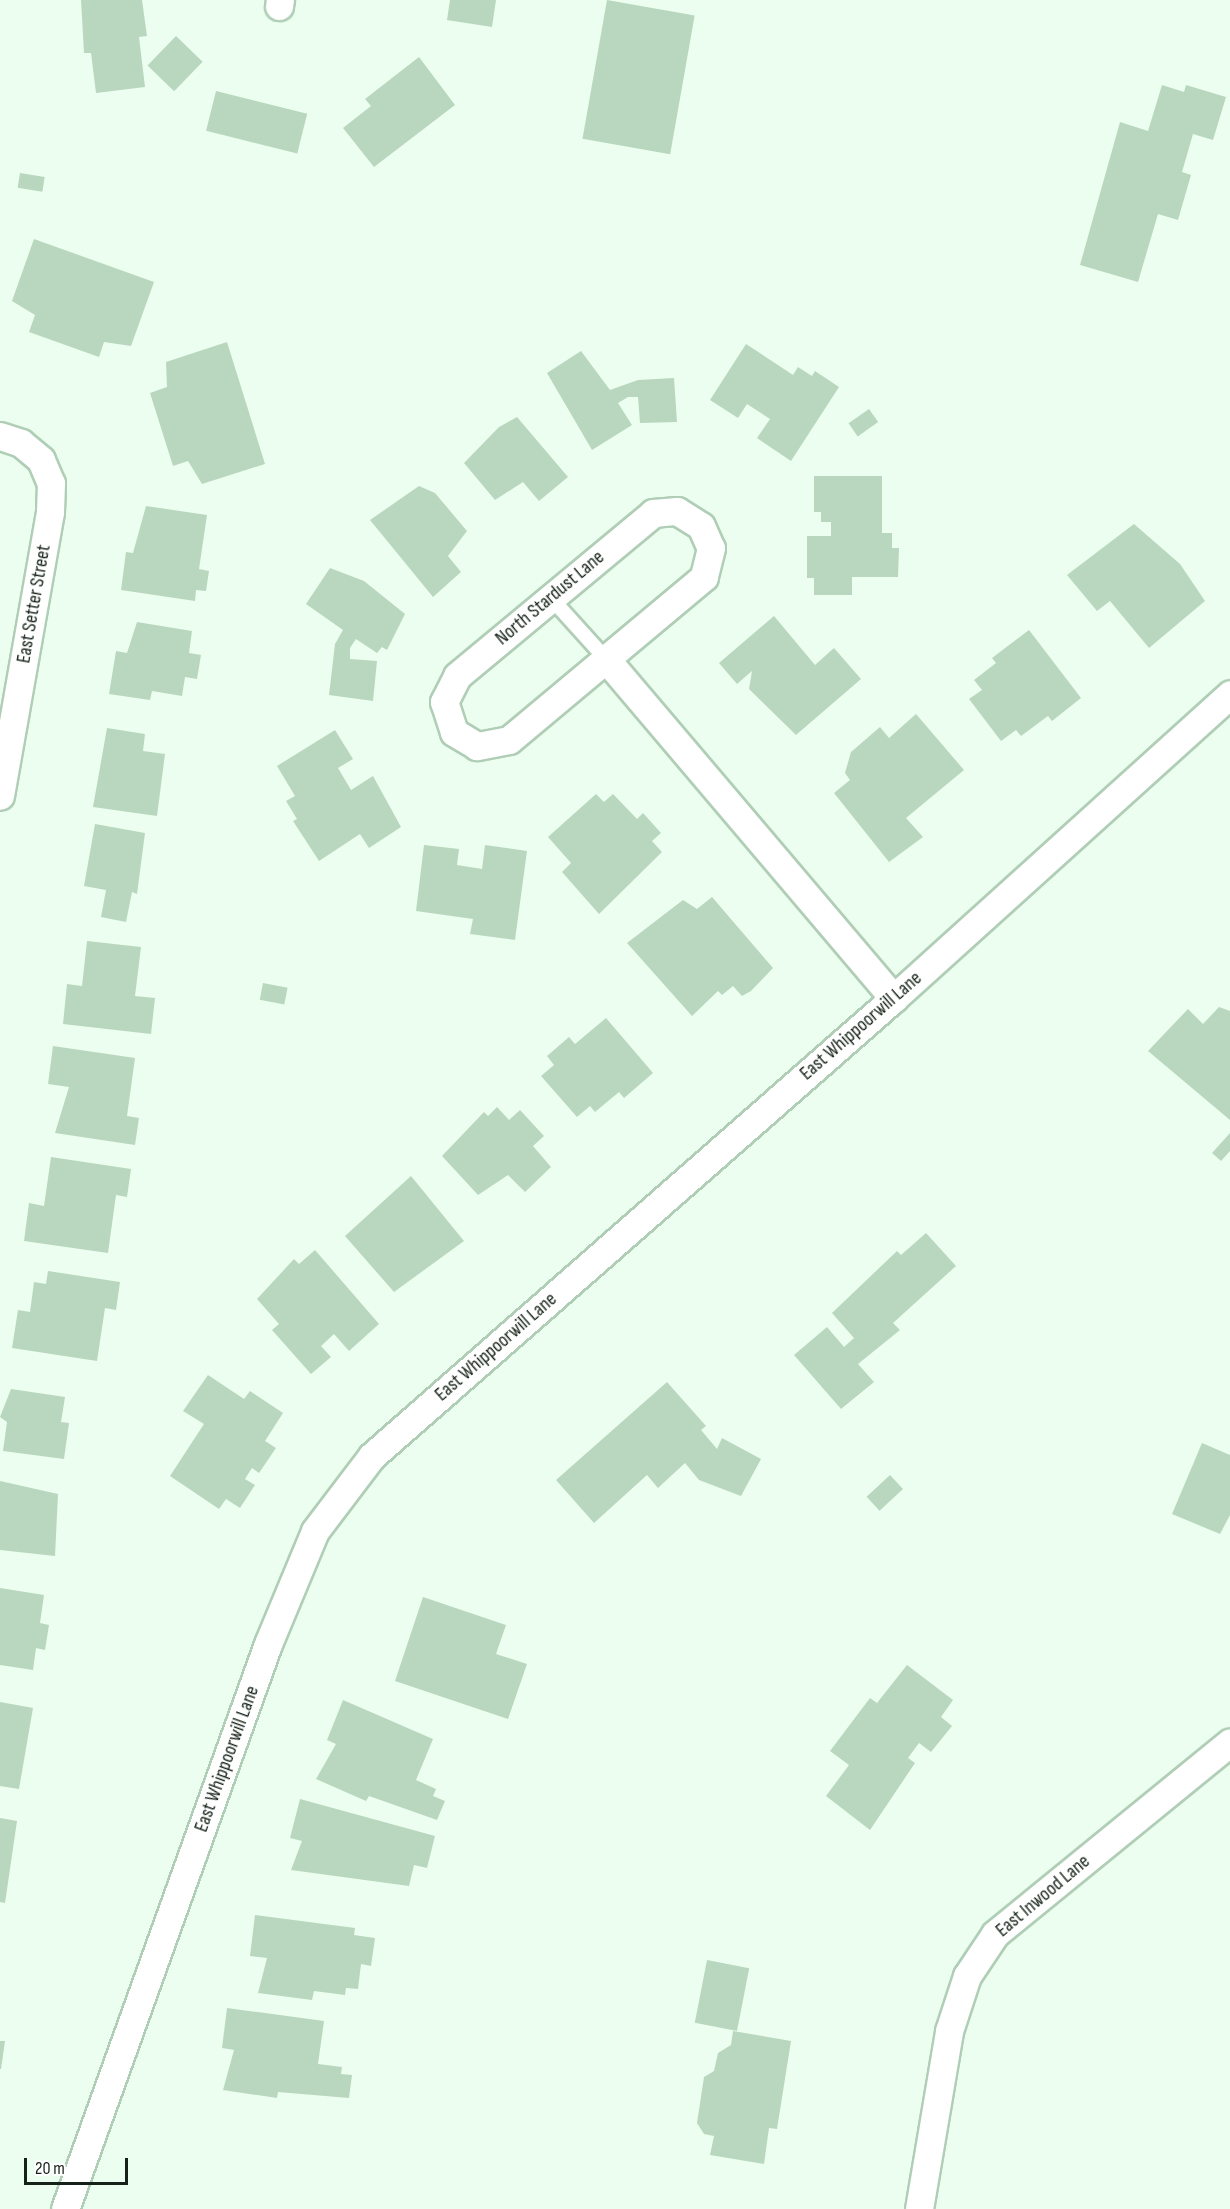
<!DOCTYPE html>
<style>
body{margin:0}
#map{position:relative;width:1230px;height:2209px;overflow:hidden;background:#ecfeef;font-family:"Sofia Sans Condensed",sans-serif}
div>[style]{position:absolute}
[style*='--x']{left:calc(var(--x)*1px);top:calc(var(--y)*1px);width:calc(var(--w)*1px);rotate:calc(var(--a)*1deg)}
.building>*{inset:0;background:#b9d7be;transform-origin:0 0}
.roads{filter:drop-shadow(2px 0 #b0ceb6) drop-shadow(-2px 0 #b0ceb6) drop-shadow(0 2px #b0ceb6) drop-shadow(0 -2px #b0ceb6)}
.service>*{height:14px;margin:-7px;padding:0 7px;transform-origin:7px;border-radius:7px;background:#fff}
.minor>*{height:27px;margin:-13.5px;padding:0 13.5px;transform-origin:13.5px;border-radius:13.5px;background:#fff}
span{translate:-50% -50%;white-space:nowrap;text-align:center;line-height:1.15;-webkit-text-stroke:4.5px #fff;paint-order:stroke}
.street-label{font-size:20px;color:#162219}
.scale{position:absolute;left:24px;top:2158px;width:104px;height:27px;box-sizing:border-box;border:3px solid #162219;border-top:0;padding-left:8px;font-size:18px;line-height:21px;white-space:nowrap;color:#162219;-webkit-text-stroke:4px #fff;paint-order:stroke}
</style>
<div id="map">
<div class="building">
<i style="clip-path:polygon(81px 0,142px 0,147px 36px,139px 37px,145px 87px,96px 93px,91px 53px,84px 53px)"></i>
<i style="clip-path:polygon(450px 0,496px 0,492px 27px,447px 20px)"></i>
<i style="left:607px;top:0;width:89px;height:141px;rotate:10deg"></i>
<i style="left:176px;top:36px;width:37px;height:41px;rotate:44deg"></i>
<i style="clip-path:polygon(419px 57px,455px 105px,374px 167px,343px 128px,371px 106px,365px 99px)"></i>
<i style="clip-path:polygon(1162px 85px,1184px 92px,1186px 85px,1226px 97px,1213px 140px,1193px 134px,1182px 172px,1191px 175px,1178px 220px,1158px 214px,1138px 282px,1080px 265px,1120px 122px,1148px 131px)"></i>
<i style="left:216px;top:91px;width:94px;height:41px;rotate:14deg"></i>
<i style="left:20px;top:173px;width:25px;height:15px;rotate:9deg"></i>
<i style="clip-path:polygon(34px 239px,154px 282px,131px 346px,104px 342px,99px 357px,29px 332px,35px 315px,12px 301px)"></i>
<i style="clip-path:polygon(227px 342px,265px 464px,202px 484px,188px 461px,173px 466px,150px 393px,167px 387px,166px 362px)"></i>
<i style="clip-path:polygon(746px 344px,793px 375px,798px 367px,812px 376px,815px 371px,839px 387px,791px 461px,757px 438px,770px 419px,747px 404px,738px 418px,710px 400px)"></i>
<i style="clip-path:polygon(581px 351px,610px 390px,638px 380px,674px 378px,677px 422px,640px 423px,638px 397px,628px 397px,618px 403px,632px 425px,592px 450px,547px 373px)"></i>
<i style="left:869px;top:409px;width:16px;height:25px;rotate:55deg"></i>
<i style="clip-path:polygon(517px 417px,568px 477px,539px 501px,523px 482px,495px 500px,464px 463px,499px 427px)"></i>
<i style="clip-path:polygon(814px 476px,882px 476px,882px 533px,892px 533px,892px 548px,899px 548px,898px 577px,852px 577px,852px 595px,814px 595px,814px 578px,807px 578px,807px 536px,831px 536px,831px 522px,821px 522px,821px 512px,814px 512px)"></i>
<i style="clip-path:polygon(419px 486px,435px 493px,467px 531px,448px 556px,461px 572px,433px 597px,370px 520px)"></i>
<i style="clip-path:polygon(146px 506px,207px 515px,199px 569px,209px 571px,206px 591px,196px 590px,195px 601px,121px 590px,126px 552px,133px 553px)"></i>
<i style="clip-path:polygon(1134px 524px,1180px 564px,1205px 601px,1149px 648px,1110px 601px,1097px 611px,1067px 575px)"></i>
<i style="clip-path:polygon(330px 568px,364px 581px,405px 614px,387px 650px,382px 647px,377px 653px,356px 639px,350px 648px,350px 659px,377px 661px,373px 701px,329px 695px,335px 644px,343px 630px,306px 604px)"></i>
<i style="clip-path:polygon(774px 616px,815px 665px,834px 648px,861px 679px,796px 735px,749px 689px,752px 671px,737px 684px,719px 663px)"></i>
<i style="clip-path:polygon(137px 622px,192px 631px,189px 653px,201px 655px,197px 679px,185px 677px,182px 696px,152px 691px,150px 700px,109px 694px,116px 651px,127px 653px)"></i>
<i style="clip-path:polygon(1029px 630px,1081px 698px,1052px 721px,1048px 716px,1021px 736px,1016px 730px,1001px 741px,969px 699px,982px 690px,974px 680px,996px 663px,992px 658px)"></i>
<i style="clip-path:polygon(916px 714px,964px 770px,906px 818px,923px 837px,889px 862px,834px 793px,850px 780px,845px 773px,851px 752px,880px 727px,889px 738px)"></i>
<i style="clip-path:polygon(107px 728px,145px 734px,143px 751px,165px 754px,157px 816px,93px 807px)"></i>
<i style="clip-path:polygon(335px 730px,353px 759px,338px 768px,351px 790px,373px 776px,401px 827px,369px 848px,360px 834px,319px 861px,293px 821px,297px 819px,286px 801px,295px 796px,277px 766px)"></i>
<i style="clip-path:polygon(596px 794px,604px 802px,613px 794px,637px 819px,643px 813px,661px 833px,652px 841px,662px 852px,599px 914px,562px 872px,571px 863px,548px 837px)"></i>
<i style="clip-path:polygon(95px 824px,145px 833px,137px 894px,132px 892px,126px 922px,101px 917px,106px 890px,84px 886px)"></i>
<i style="clip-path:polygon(424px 845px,459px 849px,457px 865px,482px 869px,485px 845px,527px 851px,515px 940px,470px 934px,473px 919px,416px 911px)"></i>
<i style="clip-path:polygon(712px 897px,773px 968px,751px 991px,742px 996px,733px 986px,722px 995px,718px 991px,692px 1016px,627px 943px,683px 900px,697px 909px)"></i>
<i style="clip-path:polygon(87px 941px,141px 947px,135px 996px,155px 998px,151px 1034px,63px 1024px,67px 984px,82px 986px)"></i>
<i style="left:263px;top:983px;width:25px;height:17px;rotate:11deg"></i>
<i style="clip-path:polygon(1219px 1007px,1230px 1011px,1230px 1120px,1148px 1051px,1188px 1009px,1203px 1024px)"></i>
<i style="clip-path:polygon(606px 1018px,653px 1073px,624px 1098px,619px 1092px,595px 1112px,590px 1106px,577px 1117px,541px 1076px,554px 1065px,547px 1056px,569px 1037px,575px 1044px)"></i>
<i style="clip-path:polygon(53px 1046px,135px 1058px,127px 1116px,139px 1118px,135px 1145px,55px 1133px,69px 1087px,48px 1084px)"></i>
<i style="clip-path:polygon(497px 1107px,509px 1120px,520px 1110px,544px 1136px,533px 1146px,551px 1167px,525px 1192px,508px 1175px,478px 1195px,442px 1156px,484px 1112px,488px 1116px)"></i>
<i style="clip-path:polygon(1230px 1133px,1230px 1151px,1221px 1161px,1212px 1153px)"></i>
<i style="clip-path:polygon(51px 1157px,131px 1169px,127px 1197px,116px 1195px,108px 1253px,24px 1241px,29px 1203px,44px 1206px)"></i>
<i style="clip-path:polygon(411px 1176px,464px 1241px,394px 1292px,345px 1236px)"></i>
<i style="clip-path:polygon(926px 1233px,956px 1266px,893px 1323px,900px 1330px,858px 1364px,874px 1382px,841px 1409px,794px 1355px,827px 1327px,844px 1347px,854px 1338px,832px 1313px,897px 1251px,901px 1255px)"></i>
<i style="clip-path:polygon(315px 1250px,379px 1324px,349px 1351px,334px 1334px,321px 1346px,331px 1357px,311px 1374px,272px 1330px,279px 1324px,257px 1299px,294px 1259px,299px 1264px)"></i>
<i style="clip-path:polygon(48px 1271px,120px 1282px,116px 1310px,105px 1308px,97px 1361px,12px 1348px,18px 1310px,30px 1312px,34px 1282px,46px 1284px)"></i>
<i style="clip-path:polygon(208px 1375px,244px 1399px,250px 1391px,283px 1413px,265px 1441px,276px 1448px,259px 1473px,252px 1468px,245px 1479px,255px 1485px,240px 1508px,226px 1499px,219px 1509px,170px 1476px,204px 1424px,183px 1411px)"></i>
<i style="clip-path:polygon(667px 1382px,706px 1426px,701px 1430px,717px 1449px,722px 1438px,761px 1459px,741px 1496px,699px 1480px,685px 1463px,658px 1488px,647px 1475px,594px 1523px,556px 1480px)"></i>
<i style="clip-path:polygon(11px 1389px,65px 1397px,61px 1422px,69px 1423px,64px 1459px,3px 1451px,7px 1422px,0 1417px)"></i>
<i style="clip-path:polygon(1202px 1443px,1230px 1455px,1230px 1515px,1220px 1534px,1172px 1514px)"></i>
<i style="left:890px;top:1475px;width:19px;height:32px;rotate:47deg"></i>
<i style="clip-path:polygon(0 1481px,58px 1494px,55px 1556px,0 1550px)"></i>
<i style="clip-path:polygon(0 1588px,44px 1595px,40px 1623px,49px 1625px,45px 1650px,36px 1648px,33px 1670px,0 1665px)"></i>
<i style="clip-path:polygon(423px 1597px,506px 1625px,496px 1654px,527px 1664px,508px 1719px,395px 1681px)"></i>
<i style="clip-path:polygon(907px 1665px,953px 1700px,941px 1717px,952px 1726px,931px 1752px,919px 1743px,908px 1758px,915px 1763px,870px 1830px,826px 1796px,849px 1765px,830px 1751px,870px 1698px,877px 1703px)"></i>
<i style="clip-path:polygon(343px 1700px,433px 1739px,416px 1780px,436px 1789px,433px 1796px,445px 1801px,437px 1820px,369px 1796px,366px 1801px,316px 1779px,336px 1744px,327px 1740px)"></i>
<i style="clip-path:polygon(0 1702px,33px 1708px,19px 1789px,0 1786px)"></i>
<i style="clip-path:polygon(300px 1799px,435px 1836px,427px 1868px,414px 1865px,409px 1886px,291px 1870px,302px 1841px,290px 1838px)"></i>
<i style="clip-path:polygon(0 1818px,17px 1821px,5px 1903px,0 1902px)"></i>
<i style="clip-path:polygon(255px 1915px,355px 1928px,354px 1935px,375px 1938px,371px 1966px,361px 1964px,358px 1989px,346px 1988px,345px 1995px,314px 1991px,312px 2000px,258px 1993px,267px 1958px,250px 1956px)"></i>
<i style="left:707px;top:1960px;width:43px;height:64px;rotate:11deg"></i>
<i style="clip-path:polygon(227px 2008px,324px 2021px,318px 2064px,342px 2067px,341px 2074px,352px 2075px,349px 2098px,278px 2092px,277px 2098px,223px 2090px,234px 2050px,222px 2048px)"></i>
<i style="clip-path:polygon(733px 2031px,791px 2041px,777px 2129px,769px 2128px,764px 2164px,710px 2155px,714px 2136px,704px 2134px,697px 2123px,704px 2077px,714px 2071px,718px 2053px,731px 2045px)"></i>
<i style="clip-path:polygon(0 2041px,5px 2041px,1px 2069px,0 2069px)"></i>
</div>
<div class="roads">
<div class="service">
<i style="--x:550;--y:597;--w:84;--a:47.9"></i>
</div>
<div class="minor">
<i style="--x:279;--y:6;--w:6;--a:-81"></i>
<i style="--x:0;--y:436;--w:22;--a:18"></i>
<i style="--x:21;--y:443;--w:26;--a:40"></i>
<i style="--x:41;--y:460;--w:25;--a:67"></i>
<i style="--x:51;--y:483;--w:29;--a:92"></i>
<i style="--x:50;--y:512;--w:288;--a:100"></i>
<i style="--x:677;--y:511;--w:28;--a:32"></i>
<i style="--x:701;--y:526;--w:24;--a:66"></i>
<i style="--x:711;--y:548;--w:30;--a:104"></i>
<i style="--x:704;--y:577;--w:254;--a:140.1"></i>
<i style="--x:509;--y:740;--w:33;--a:169"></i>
<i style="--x:477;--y:746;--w:27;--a:-149"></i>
<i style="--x:454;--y:732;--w:32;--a:-108"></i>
<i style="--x:444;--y:702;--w:29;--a:-63"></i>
<i style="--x:457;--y:676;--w:255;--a:-39.7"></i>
<i style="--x:653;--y:513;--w:24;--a:-5"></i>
<i style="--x:606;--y:659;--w:445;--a:49.7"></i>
<i style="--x:65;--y:2209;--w:600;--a:-70.24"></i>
<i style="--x:268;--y:1644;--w:122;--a:-67.4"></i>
<i style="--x:315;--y:1531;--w:94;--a:-52.8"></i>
<i style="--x:372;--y:1456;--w:694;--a:-41.26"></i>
<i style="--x:894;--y:998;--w:453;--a:-42.1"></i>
<i style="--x:919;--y:2209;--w:181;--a:-80.4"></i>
<i style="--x:949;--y:2031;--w:58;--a:-71.9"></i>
<i style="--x:967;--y:1976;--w:50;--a:-56.3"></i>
<i style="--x:995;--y:1934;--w:303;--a:-39.2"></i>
</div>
</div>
<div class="street-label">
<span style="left:550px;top:598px;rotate:-40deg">North Stardust Lane</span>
<span style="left:34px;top:604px;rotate:-80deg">East Setter Street</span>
<span style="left:861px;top:1026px;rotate:-41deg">East Whippoorwill Lane</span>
<span style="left:496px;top:1347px;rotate:-41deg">East Whippoorwill Lane</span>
<span style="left:227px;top:1759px;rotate:-70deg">East Whippoorwill Lane</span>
<span style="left:1043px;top:1896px;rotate:-40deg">East Inwood Lane</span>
</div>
<div class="scale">20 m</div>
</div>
